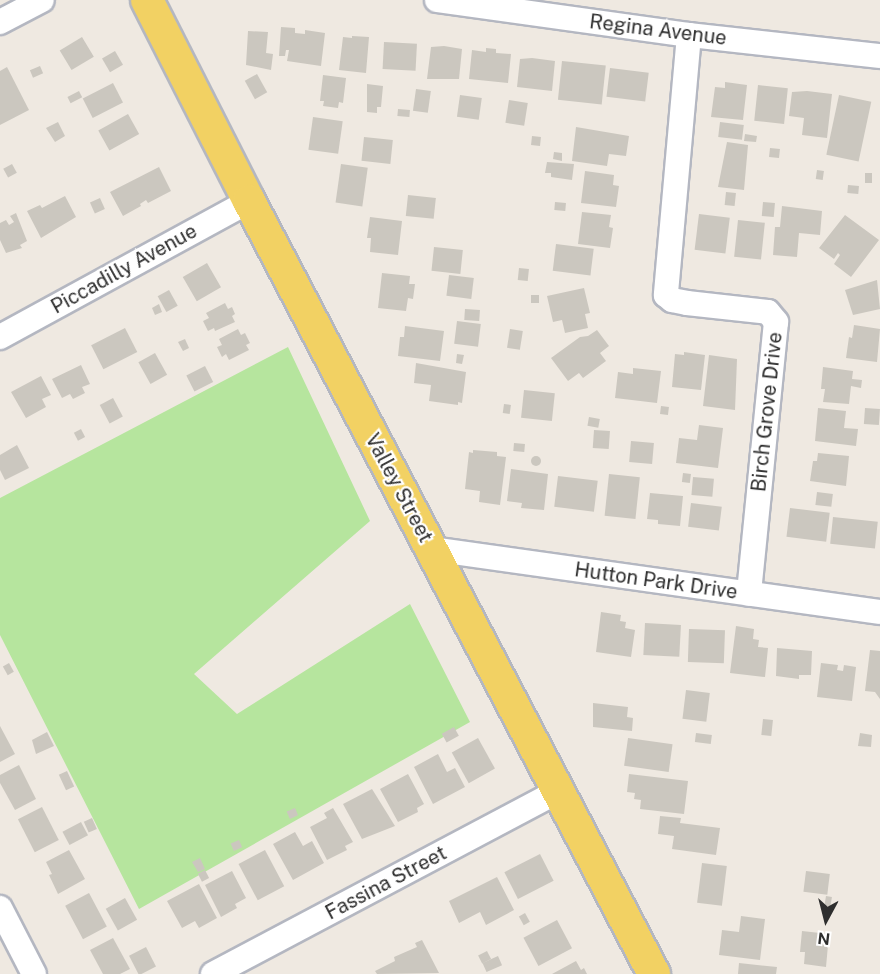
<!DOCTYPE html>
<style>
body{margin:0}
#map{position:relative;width:880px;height:974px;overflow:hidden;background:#efe9e1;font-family:"Public Sans",sans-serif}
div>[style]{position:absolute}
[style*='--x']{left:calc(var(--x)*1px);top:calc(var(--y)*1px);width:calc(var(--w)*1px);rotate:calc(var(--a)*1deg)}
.green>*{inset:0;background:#b6e59e}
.building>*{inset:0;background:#cbc7bf;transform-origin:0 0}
.round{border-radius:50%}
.roads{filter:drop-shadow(2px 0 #b4b7c1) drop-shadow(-2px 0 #b4b7c1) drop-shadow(0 2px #b4b7c1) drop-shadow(0 -2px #b4b7c1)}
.minor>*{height:24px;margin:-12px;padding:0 12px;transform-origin:12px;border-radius:12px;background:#fff}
.major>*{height:32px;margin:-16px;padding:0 16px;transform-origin:16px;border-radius:16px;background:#f2d163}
span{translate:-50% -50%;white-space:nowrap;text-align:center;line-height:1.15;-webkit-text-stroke:4.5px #fff;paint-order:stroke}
.street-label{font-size:20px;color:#2e2e2e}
.north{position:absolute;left:796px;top:890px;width:60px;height:60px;-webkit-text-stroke:4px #fff;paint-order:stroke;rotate:187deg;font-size:16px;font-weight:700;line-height:24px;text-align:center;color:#2e2e2e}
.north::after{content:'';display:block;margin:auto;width:21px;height:27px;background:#2e2e2e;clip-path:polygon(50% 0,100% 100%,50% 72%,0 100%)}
</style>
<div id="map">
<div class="green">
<i style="clip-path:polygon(288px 347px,370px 521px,194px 674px,237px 714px,410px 604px,470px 722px,139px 909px,0 635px,0 498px)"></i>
</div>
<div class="building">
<i style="clip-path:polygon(281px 27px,295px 28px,295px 33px,305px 34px,305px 30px,325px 33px,321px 66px,287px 61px,289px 50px,286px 50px,285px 56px,279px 56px)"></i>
<i style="clip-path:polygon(248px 31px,268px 32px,266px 53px,273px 54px,271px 70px,246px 65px)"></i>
<i style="clip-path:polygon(352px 36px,369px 37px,366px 73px,339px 70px,343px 37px,352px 38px)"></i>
<i style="left:82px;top:37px;width:23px;height:26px;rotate:59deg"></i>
<i style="left:384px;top:42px;width:33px;height:27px;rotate:3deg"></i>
<i style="clip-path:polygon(444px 46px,462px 49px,459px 79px,427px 79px,431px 47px)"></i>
<i style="clip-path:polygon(486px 48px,496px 49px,496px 53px,511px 54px,508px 83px,469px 79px,472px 50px,486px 52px)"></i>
<i style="left:115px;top:51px;width:16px;height:15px;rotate:60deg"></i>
<i style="clip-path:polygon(532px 58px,555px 61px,552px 91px,517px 87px,520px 59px)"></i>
<i style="left:562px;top:61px;width:44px;height:39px;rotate:6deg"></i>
<i style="left:40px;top:66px;width:8px;height:11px;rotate:67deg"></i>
<i style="clip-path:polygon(7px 67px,29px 110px,0 125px,0 71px)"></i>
<i style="left:610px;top:68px;width:39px;height:29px;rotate:7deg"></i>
<i style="left:257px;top:74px;width:21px;height:14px;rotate:61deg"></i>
<i style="clip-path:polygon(323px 75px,346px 78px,343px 103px,339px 102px,338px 108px,323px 106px,324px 101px,320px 101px)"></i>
<i style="clip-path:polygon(725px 82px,747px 85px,743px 120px,711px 117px,715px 87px,725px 88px)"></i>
<i style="left:113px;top:83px;width:22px;height:34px;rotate:63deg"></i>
<i style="clip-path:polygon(367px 84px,383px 86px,381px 107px,377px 107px,377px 113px,367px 112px)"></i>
<i style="left:758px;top:85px;width:30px;height:36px;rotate:6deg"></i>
<i style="left:416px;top:89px;width:15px;height:22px;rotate:8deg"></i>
<i style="left:79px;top:91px;width:7px;height:13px;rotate:63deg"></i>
<i style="clip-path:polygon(807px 91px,832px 94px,827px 138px,802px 135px,804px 118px,789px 116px,792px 92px)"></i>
<i style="left:460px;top:95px;width:22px;height:22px;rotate:8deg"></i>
<i style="left:839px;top:95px;width:33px;height:61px;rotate:12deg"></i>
<i style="left:509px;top:100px;width:19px;height:23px;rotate:9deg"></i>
<i style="left:398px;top:109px;width:12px;height:7px;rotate:5deg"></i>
<i style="left:128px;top:114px;width:23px;height:34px;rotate:61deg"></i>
<i style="left:313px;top:117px;width:30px;height:33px;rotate:8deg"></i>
<i style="clip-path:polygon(58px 122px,65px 136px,55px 142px,46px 128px)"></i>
<i style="left:720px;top:122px;width:24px;height:15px;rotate:7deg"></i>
<i style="clip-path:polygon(576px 127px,629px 136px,626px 156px,609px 154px,607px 166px,572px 161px)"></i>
<i style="clip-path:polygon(745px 134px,757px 136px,756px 142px,744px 141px)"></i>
<i style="left:532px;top:136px;width:9px;height:9px;rotate:6deg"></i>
<i style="left:364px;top:137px;width:29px;height:24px;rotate:6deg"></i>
<i style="clip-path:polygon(727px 142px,748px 145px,744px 190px,718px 187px)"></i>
<i style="left:770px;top:148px;width:10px;height:9px;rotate:6deg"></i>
<i style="clip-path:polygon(554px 152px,562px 153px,562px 161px,553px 159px)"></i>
<i style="clip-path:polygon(547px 162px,574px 164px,572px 180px,551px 177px,551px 173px,545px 173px)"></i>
<i style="left:12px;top:164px;width:10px;height:10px;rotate:61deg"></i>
<i style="left:341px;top:164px;width:27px;height:39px;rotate:8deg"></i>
<i style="clip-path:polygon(159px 167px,171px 191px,148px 203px,146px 200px,140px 204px,141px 206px,123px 216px,110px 192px)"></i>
<i style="left:817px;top:170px;width:7px;height:9px;rotate:8deg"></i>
<i style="clip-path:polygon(585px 171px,614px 175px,613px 185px,619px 186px,616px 207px,581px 203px)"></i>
<i style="left:865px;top:173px;width:7px;height:10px"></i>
<i style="left:848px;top:185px;width:11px;height:8px;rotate:5deg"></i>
<i style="left:726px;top:192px;width:10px;height:13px;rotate:6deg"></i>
<i style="left:408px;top:195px;width:28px;height:21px;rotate:6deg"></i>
<i style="clip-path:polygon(65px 196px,76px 217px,41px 238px,27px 211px,40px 205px,42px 208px)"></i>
<i style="left:100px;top:198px;width:12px;height:11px;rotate:66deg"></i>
<i style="left:555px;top:202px;width:11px;height:8px;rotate:5deg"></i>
<i style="left:763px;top:202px;width:12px;height:14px;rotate:5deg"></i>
<i style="clip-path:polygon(782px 206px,822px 211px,820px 235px,799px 233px,797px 257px,773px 255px,775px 227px,780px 227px)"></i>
<i style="clip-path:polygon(582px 212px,611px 215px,609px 227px,613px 228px,610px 248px,578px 244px)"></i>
<i style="clip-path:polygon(16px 213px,27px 241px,20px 245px,22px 248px,6px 253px,0 240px,0 223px,6px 220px,9px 225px,14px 222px,10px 216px)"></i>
<i style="left:699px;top:214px;width:31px;height:36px;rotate:7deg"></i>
<i style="clip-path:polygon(845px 215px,879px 240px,851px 277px,834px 264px,840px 255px,838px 253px,834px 259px,819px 248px)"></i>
<i style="clip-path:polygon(370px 217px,402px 221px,398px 255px,370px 252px,371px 238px,367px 238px)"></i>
<i style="left:738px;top:220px;width:27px;height:37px;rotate:6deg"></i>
<i style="left:556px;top:244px;width:38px;height:27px;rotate:7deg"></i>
<i style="left:434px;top:247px;width:29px;height:24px;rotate:6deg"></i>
<i style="left:207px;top:263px;width:28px;height:28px;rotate:60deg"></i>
<i style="left:519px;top:268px;width:10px;height:12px;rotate:6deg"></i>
<i style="clip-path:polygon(382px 273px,410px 276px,409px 284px,415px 284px,413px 299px,408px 298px,406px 311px,378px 308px)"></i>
<i style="left:449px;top:275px;width:25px;height:21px;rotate:7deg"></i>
<i style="clip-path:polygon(877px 280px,880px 309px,853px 315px,845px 290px)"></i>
<i style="clip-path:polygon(584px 288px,590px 313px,585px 314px,588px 328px,565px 333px,562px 320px,553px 322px,547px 296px)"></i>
<i style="left:169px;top:290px;width:18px;height:13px;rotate:61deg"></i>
<i style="left:531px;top:295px;width:8px;height:8px"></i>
<i style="clip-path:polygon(225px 303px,228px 309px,232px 307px,235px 314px,232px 316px,235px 322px,215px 331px,214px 328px,208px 331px,203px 321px,209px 318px,206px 313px)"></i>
<i style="clip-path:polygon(159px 304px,162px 312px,155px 315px,152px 308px)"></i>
<i style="left:465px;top:309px;width:15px;height:11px;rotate:4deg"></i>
<i style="left:457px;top:321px;width:24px;height:23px;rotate:7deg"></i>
<i style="clip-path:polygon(854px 325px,880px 329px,877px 362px,846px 358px,849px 337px,852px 338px)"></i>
<i style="clip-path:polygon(405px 326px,444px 331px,440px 361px,398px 356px,400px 337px,404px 337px)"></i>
<i style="left:125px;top:328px;width:27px;height:38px;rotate:63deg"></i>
<i style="clip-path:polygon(238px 329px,241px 335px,245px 333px,250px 343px,246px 345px,249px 350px,229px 360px,226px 354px,222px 357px,217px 347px,222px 345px,219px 339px)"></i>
<i style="left:510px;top:329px;width:13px;height:19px;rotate:9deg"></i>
<i style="clip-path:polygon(597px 330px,609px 346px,600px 353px,606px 361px,583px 378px,579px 373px,568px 381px,551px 358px,580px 337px,588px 336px)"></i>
<i style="clip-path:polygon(185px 339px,189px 348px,183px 351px,178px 342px)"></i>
<i style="clip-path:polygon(684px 352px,705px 355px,701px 390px,672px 387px,675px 354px,684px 355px)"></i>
<i style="left:155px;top:353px;width:25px;height:19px;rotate:61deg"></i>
<i style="clip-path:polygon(457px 354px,464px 355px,462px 364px,456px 363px)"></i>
<i style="clip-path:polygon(709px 355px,737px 359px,735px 410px,703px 406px)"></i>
<i style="clip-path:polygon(416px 363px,466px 372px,462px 403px,458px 402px,458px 405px,429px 401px,431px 385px,414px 383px)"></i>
<i style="clip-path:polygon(81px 365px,90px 384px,82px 387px,85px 393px,73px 399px,70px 394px,62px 398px,52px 379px)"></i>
<i style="left:205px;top:366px;width:18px;height:21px;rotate:63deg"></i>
<i style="clip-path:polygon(823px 367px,853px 371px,852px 379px,862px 380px,861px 388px,851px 386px,849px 404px,823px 402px,825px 389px,821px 389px)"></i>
<i style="clip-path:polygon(633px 368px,661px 371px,657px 403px,615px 398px,618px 372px,633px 374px)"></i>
<i style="clip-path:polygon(41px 376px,51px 395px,42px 399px,46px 407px,26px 418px,11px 392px)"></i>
<i style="left:524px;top:390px;width:31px;height:28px;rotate:6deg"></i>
<i style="left:113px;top:398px;width:21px;height:15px;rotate:62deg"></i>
<i style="left:504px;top:404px;width:7px;height:9px;rotate:8deg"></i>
<i style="left:661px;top:406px;width:8px;height:8px;rotate:7deg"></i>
<i style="clip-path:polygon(818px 408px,846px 411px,844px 428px,858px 429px,856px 446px,815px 441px)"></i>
<i style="left:865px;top:408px;width:15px;height:16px;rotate:4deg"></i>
<i style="left:589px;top:417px;width:11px;height:9px;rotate:10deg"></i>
<i style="clip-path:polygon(699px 425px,723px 428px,718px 468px,676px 463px,679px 438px,697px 440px)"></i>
<i style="left:81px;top:429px;width:9px;height:8px;rotate:63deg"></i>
<i style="left:594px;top:430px;width:16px;height:18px;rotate:4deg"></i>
<i style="left:631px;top:441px;width:23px;height:21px;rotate:5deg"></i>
<i style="left:514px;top:443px;width:11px;height:8px;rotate:5deg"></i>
<i style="clip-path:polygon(17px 445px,29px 468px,5px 480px,0 470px,0 455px)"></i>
<i style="clip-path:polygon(473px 450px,497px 452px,497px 456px,506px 457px,500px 505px,479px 502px,480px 491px,465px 489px,469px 452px,473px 453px)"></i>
<i style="clip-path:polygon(818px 453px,849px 456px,846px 486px,810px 481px,813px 461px,817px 461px)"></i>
<i class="round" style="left:531px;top:456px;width:10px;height:10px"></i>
<i style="clip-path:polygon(511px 469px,548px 474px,544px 510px,521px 508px,522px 503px,507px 501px)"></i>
<i style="left:683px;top:473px;width:8px;height:9px;rotate:7deg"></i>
<i style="left:609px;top:474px;width:31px;height:42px;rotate:6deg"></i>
<i style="left:558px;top:476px;width:40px;height:31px;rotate:7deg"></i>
<i style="left:693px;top:477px;width:21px;height:18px;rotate:5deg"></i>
<i style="left:817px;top:492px;width:16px;height:13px;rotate:7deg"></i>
<i style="clip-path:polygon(650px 493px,683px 496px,680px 526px,658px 524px,658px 520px,647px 519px)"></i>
<i style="left:691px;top:503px;width:31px;height:24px;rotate:7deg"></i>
<i style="left:790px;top:508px;width:40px;height:29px;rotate:7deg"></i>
<i style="left:833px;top:517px;width:45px;height:27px;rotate:6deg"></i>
<i style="clip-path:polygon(601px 612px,621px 615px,620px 621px,626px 622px,625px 628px,635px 630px,631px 657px,596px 652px)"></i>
<i style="left:645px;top:623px;width:36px;height:32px;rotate:3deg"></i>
<i style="clip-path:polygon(736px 626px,754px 629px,753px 639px,759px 640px,758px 647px,768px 648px,765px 677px,730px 673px)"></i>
<i style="left:689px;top:629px;width:36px;height:33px;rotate:2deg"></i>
<i style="clip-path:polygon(777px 648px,812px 651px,811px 675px,799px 675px,799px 679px,776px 676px)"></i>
<i style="clip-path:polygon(870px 650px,880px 651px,880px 699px,875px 692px,865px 691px)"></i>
<i style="left:9px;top:663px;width:10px;height:7px;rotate:61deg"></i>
<i style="clip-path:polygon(821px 663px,838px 665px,837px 670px,843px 671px,844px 665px,856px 667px,852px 701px,817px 697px)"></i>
<i style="left:686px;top:690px;width:24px;height:29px;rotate:7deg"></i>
<i style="clip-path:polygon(593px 703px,628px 707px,627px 717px,633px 718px,632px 731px,593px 727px)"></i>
<i style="left:763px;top:719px;width:10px;height:16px;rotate:6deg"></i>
<i style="clip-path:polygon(0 726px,15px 754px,0 762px)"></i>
<i style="left:454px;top:727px;width:10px;height:14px;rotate:61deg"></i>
<i style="clip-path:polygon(47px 732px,54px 746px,36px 754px,32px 740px)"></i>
<i style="left:696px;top:733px;width:16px;height:9px;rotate:7deg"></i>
<i style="clip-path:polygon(860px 733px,872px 735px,871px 747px,858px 746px)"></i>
<i style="left:478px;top:738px;width:35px;height:30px;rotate:61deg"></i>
<i style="left:628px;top:738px;width:45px;height:28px;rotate:8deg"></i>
<i style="clip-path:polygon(438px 754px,447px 772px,455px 768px,465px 787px,433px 804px,414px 767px)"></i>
<i style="clip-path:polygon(19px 765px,36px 799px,15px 810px,0 783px,0 775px)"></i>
<i style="left:67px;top:771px;width:17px;height:9px;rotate:65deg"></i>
<i style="clip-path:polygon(408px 774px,424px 804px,417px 808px,418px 812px,398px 822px,380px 789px)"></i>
<i style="clip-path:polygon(629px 774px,688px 781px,684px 814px,640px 809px,641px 800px,634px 799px,635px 793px,627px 792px)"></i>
<i style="clip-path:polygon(372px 789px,395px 826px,362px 839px,343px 804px)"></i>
<i style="left:42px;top:807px;width:37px;height:27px;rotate:63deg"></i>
<i style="left:295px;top:808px;width:8px;height:9px;rotate:67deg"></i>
<i style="clip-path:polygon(333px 808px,353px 842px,345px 846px,347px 850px,327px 860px,310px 827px,327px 818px,324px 813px)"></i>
<i style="clip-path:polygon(660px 816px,681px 818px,680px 823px,720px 828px,716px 855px,672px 849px,674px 836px,658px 834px)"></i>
<i style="left:92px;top:818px;width:12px;height:9px;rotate:66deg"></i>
<i style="left:81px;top:822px;width:15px;height:21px;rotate:62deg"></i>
<i style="clip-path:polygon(295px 832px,303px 846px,312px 841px,324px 863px,293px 880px,273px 844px)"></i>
<i style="left:239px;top:840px;width:8px;height:9px;rotate:67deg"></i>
<i style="clip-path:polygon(69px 850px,85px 879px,58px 894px,49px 875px,52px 874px,46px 862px)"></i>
<i style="left:265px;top:850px;width:41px;height:30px;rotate:62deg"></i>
<i style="left:540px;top:854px;width:30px;height:40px;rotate:63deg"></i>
<i style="clip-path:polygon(200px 858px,205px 869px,198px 872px,192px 862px)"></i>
<i style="left:702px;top:863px;width:25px;height:40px;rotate:7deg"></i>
<i style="left:205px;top:870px;width:9px;height:8px;rotate:63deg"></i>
<i style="clip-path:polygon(232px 871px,246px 898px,235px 904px,237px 908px,221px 917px,205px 885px)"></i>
<i style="left:806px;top:871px;width:24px;height:21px;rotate:7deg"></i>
<i style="clip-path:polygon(497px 877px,514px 910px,486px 925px,480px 912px,459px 923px,449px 901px)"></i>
<i style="clip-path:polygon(199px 884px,217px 918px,199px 928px,195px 921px,182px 928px,167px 901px)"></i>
<i style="left:89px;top:893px;width:38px;height:27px;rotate:62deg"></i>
<i style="left:826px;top:896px;width:6px;height:10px;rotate:9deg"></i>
<i style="left:125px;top:898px;width:25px;height:22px;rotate:61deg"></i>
<i style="left:525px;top:913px;width:10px;height:7px;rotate:61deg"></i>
<i style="clip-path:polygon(741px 916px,765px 919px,760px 960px,719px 955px,722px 930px,739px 932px)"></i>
<i style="left:557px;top:920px;width:32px;height:38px;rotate:62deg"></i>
<i style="clip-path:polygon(802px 931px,829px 934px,826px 967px,804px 964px,805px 952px,800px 952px)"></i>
<i style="clip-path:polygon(113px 938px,130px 969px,120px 974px,103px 974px,90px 950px)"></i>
<i style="clip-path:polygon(422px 940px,439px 973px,377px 974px,375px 971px,395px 961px,394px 957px,417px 947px,415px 943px)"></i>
<i style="left:146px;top:947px;width:22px;height:19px;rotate:63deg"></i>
<i style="left:487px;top:951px;width:9px;height:10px;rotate:63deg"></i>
<i style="left:498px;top:956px;width:10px;height:17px;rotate:66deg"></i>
<i style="clip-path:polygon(576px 961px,581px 970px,584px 968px,587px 974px,552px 974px)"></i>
<i style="clip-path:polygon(739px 963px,777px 967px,776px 974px,738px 974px)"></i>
</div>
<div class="roads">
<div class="minor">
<i style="--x:437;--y:0;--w:254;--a:7.9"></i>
<i style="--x:689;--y:35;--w:192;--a:6.3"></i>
<i style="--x:0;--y:22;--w:47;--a:-27.6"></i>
<i style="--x:689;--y:35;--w:261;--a:95.1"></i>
<i style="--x:666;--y:295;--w:8;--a:40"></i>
<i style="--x:672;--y:300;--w:15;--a:11"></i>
<i style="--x:687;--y:303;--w:81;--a:6.3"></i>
<i style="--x:768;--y:312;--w:13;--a:51"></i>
<i style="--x:776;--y:322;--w:273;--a:95.7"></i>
<i style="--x:0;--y:337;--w:284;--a:-28.6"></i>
<i style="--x:432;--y:549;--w:452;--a:8"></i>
<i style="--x:0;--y:908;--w:74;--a:62.7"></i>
<i style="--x:213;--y:974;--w:391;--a:-27.9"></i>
</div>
<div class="major">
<i style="--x:147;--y:0;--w:225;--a:63.1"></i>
<i style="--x:249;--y:201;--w:873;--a:62.35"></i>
</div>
</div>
<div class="street-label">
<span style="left:658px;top:30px;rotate:7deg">Regina Avenue</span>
<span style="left:124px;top:269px;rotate:-29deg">Piccadilly Avenue</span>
<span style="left:767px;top:412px;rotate:-84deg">Birch Grove Drive</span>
<span style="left:399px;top:488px;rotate:62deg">Valley Street</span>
<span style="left:656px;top:581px;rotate:8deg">Hutton Park Drive</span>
<span style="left:386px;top:883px;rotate:-28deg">Fassina Street</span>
</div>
<div class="north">N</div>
</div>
